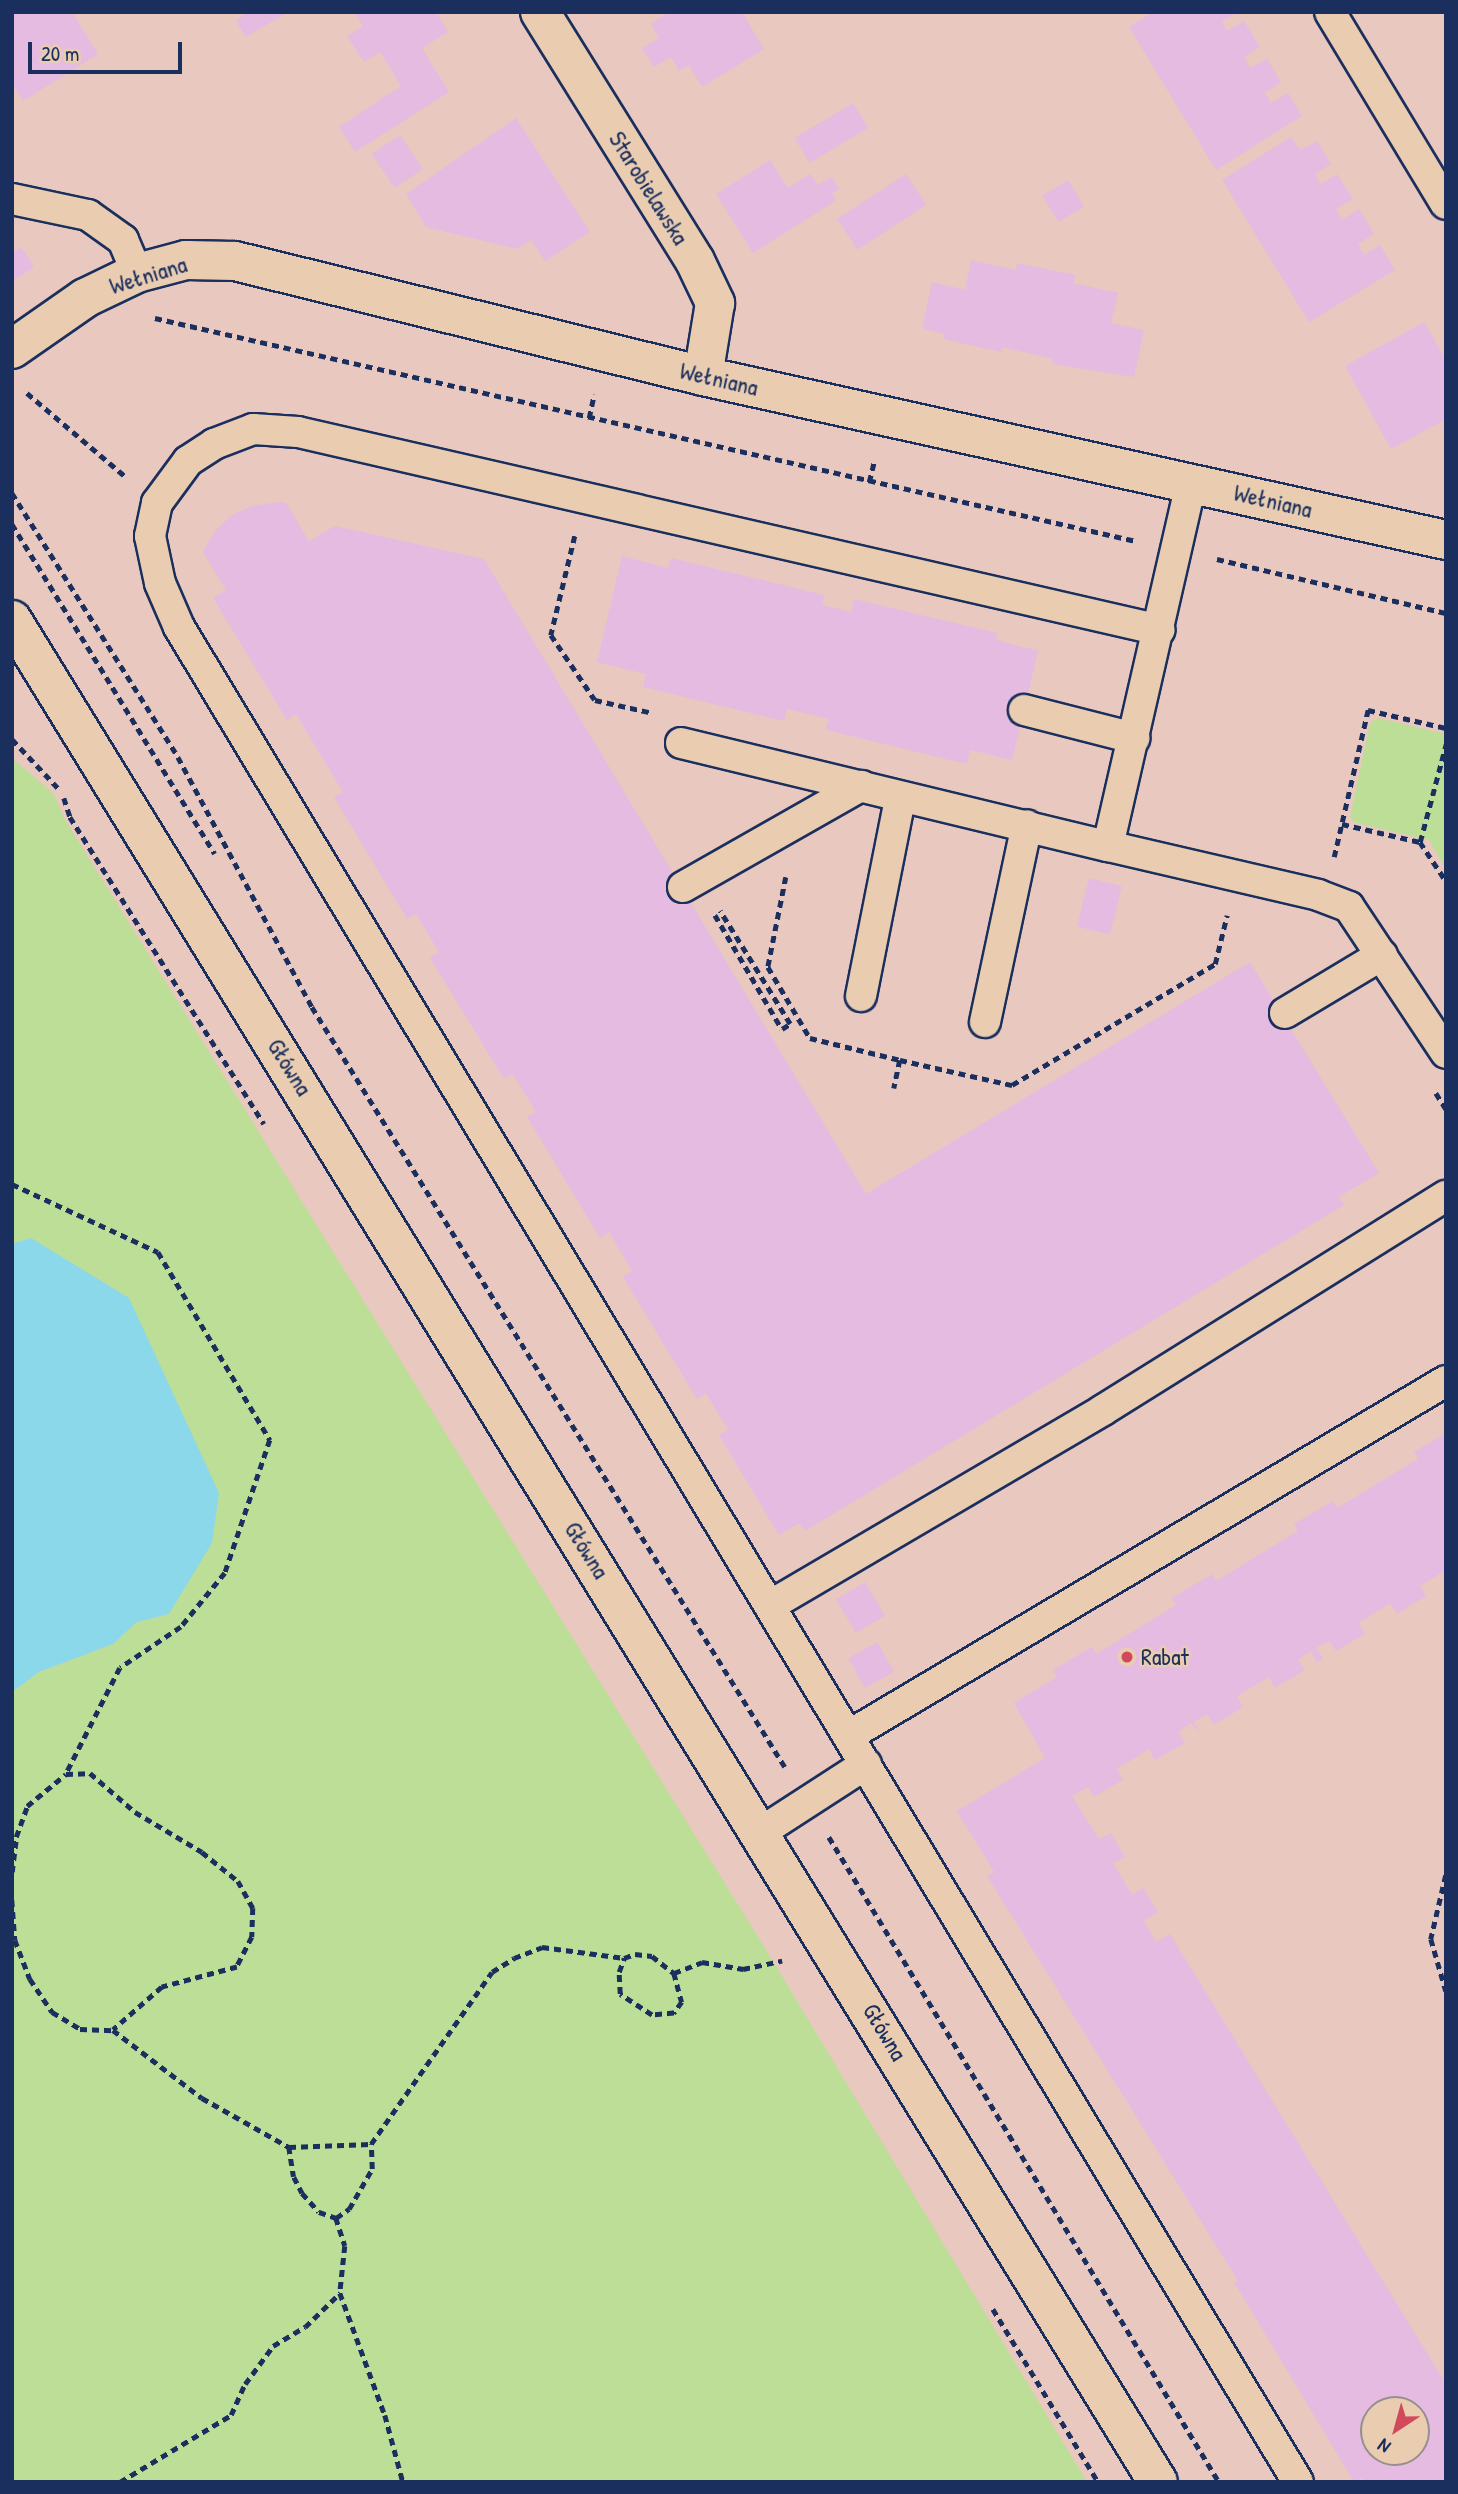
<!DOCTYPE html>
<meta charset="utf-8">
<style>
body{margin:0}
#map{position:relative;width:1458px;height:2494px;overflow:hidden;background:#e8c8bf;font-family:"Patrick Hand",sans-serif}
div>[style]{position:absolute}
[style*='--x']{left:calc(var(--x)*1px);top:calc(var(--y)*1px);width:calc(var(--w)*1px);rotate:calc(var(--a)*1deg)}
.green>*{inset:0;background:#bcde97}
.water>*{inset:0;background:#8bd8ea}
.building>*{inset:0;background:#e5bbe1;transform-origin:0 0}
.path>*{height:4.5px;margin-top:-2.25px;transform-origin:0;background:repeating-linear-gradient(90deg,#1b2f5e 0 7px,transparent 0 12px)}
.roads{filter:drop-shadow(2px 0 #1b2f5e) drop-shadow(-2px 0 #1b2f5e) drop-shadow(0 2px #1b2f5e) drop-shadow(0 -2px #1b2f5e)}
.service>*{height:30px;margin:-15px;padding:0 15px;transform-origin:15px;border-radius:15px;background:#eacdb1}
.minor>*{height:38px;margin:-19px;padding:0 19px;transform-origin:19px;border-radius:19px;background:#eacdb1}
.tertiary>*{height:38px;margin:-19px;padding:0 19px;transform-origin:19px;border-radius:19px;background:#eacdb1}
.dots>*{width:19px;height:19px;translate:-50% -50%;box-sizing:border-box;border:4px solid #eacdb1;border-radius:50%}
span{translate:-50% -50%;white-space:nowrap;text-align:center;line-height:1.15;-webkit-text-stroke:5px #eacdb1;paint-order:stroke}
.street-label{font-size:24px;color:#1b2f5e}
.poi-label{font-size:24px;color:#1b2f5e}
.left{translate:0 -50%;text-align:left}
.frame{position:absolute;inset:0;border:14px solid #1b2f5e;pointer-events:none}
.north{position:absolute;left:1360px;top:2396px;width:70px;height:70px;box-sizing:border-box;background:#eacdb1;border:2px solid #978e90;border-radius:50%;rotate:216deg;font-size:19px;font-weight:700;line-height:28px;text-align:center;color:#1b2f5e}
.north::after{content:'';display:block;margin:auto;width:24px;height:32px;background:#d1495b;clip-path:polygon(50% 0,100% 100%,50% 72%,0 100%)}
.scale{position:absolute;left:28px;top:42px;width:154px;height:32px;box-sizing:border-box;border:4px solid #1b2f5e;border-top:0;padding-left:9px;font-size:21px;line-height:24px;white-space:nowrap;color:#1b2f5e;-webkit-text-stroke:5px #eacdb1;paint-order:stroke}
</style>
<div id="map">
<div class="green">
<i style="clip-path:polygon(1378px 718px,1446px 734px,1446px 869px,1429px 840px,1356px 823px,1350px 817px,1370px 723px)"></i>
<i style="clip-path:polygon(12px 758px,54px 794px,64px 818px,765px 1948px,1087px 2482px,12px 2482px,12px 1692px,39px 1672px,113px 1644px,137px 1622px,169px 1614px,31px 1238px,12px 1244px)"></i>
</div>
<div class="water">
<i style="clip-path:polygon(31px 1238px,129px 1298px,219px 1493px,212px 1543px,169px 1614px,137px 1622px,113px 1644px,39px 1672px,12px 1692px,12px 1244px)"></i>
</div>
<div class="building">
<i style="clip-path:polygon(72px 12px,98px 54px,23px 101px,12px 83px,12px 13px)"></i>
<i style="clip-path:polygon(246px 12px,288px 12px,246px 37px,236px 21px)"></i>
<i style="clip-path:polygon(354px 12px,436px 12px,448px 32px,422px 48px,449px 92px,355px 152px,339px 127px,401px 86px,380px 52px,364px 62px,347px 36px,363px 26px)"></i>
<i style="clip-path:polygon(669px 12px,742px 12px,764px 49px,702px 87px,689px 65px,679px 71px,671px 57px,654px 67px,642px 48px,659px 38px,651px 24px)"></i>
<i style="clip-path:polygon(1153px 12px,1238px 12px,1222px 22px,1227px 31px,1244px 21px,1260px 47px,1244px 57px,1250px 68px,1267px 59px,1281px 82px,1265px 93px,1271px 103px,1288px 93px,1302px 116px,1216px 170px,1129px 27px)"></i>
<i style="left:853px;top:103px;width:29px;height:68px;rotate:59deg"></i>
<i style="clip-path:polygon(516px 118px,590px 232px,545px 261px,531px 240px,517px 249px,426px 227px,406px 194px)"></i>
<i style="left:400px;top:135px;width:41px;height:34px;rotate:56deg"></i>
<i style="clip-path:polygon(1291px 137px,1300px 150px,1317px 141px,1331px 164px,1315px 174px,1320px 184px,1337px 174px,1353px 199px,1336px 209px,1342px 220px,1359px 209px,1374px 234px,1358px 244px,1364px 255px,1380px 245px,1395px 270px,1309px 322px,1222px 180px)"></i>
<i style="clip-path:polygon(770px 160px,788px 188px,810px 174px,818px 185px,832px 177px,839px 189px,832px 194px,836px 200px,829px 205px,753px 253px,716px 194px)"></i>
<i style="left:906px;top:174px;width:37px;height:82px;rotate:57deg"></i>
<i style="left:1068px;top:180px;width:31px;height:30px;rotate:59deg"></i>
<i style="clip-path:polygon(21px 247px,34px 267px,12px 281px,12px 252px)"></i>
<i style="clip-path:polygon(971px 260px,1016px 270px,1017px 263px,1076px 275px,1073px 283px,1118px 293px,1111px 323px,1144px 330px,1134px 377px,1052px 364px,1053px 359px,1002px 347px,1001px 352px,943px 339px,944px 334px,922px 328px,932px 282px,965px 290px)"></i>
<i style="clip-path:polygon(1424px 322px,1446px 360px,1446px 419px,1391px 449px,1345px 366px)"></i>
<i style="clip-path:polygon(278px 502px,286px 503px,309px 541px,335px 526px,484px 559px,866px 1194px,1250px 962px,1379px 1173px,1339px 1197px,1344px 1205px,805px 1531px,799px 1523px,779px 1535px,719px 1435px,728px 1430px,706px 1393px,697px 1399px,623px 1277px,632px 1271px,609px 1232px,600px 1238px,527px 1117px,536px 1112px,513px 1074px,504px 1079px,430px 958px,439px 952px,416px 914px,407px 919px,334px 797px,343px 792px,296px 714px,287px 720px,213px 598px,226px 590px,203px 552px,214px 532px,232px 515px,252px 506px)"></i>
<i style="clip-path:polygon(622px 556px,668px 568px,671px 558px,824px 595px,822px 605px,851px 612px,854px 599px,997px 633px,996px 640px,1038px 651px,1012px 760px,970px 750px,967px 764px,826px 730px,829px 719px,787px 709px,784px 721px,643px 687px,646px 674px,597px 662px)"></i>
<i style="left:1089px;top:878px;width:34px;height:50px;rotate:14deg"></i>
<i style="clip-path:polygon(evenodd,1446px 1433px,1446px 1570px,1420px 1586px,1426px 1596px,1397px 1614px,1390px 1603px,1359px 1623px,1365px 1634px,1336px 1651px,1329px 1641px,1316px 1648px,1323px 1659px,1317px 1663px,1311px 1651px,1298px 1660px,1305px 1670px,1275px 1688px,1269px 1677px,1237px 1696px,1243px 1707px,1214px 1725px,1207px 1714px,1194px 1722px,1200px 1733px,1191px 1723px,1178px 1732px,1185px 1743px,1155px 1760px,1149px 1749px,1117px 1769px,1123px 1780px,1094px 1797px,1088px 1787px,1072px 1796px,1099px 1839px,1111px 1833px,1125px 1857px,1113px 1863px,1132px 1895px,1143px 1888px,1158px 1912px,1144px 1921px,1156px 1942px,1170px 1934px,1446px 2384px,1446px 2482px,1364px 2482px,1362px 2478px,1354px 2482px,1234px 2282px,1238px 2281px,987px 1876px,994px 1872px,957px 1811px,1045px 1758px,1014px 1703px,1057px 1677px,1053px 1670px,1092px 1647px,1096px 1654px,1176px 1605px,1172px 1598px,1212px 1574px,1216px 1581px,1298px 1531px,1294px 1524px,1333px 1501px,1337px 1508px,1418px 1459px,1414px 1452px,1446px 1433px,1374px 2410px,1416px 2410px,1416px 2452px,1374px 2452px,1374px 2410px)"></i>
<i style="left:865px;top:1582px;width:39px;height:34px;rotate:59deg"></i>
<i style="left:877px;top:1642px;width:34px;height:33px;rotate:60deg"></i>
</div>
<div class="path">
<i style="--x:155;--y:318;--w:1006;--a:12.81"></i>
<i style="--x:27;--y:393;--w:128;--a:40.3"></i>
<i style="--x:589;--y:418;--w:24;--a:-78"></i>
<i style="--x:869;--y:482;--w:21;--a:-76"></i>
<i style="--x:12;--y:493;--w:312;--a:57.8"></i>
<i style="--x:178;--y:757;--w:284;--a:61.8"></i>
<i style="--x:312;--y:1007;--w:895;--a:58.1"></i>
<i style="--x:12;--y:524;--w:387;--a:58.4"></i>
<i style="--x:575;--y:536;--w:102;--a:103.6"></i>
<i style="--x:551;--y:635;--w:78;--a:55.9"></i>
<i style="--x:595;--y:700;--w:59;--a:12.6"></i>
<i style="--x:1217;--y:559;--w:235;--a:13.3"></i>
<i style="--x:12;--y:739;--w:67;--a:46.8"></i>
<i style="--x:64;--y:798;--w:20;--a:72"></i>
<i style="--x:70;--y:817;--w:363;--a:57.7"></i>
<i style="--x:1342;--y:824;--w:80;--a:13"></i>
<i style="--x:1420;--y:842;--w:47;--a:56.3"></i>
<i style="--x:1420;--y:842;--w:101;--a:-75.1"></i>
<i style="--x:1334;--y:857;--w:151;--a:-77"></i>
<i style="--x:1368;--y:710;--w:80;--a:13"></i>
<i style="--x:786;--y:877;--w:92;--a:101.3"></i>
<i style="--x:768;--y:967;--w:82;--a:59.4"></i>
<i style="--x:810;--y:1038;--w:93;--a:13.7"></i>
<i style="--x:900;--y:1060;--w:29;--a:102"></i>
<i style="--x:715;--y:915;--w:132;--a:59.6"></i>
<i style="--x:782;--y:1029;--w:9;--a:-32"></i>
<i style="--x:790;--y:1024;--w:133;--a:-121.8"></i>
<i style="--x:900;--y:1060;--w:115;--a:12.6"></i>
<i style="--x:1012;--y:1085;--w:236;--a:-30.8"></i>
<i style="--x:1215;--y:964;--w:50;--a:-76.2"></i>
<i style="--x:1436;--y:1093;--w:19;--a:58"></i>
<i style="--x:12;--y:1184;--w:161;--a:25"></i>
<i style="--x:158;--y:1252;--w:219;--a:59.2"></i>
<i style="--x:270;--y:1440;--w:140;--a:108.7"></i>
<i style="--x:225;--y:1573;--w:70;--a:129.2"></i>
<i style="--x:181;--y:1627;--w:73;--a:146.1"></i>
<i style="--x:120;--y:1668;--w:119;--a:117"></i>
<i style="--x:829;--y:1837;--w:754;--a:58.84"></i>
<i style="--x:12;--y:1872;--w:35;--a:-83"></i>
<i style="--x:16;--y:1837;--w:33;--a:-70"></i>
<i style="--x:27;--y:1806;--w:50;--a:-39.4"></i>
<i style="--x:66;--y:1774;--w:24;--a:-2"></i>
<i style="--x:90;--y:1773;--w:60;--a:40.9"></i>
<i style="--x:135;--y:1812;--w:78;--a:30.8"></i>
<i style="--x:202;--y:1852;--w:46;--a:38.9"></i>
<i style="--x:238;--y:1881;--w:31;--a:61"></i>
<i style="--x:253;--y:1908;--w:29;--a:92"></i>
<i style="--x:252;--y:1937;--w:34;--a:117"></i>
<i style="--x:237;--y:1967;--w:78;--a:165.1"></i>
<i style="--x:162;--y:1987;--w:65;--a:138.7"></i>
<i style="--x:1446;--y:1875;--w:66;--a:103.2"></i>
<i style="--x:1431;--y:1939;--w:54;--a:73.9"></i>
<i style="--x:12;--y:1900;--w:40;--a:85.7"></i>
<i style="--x:15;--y:1940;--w:42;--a:69"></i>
<i style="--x:30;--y:1979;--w:40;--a:56"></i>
<i style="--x:52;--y:2012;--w:33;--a:31"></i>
<i style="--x:80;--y:2029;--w:33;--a:2"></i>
<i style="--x:113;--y:2030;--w:112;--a:37.4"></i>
<i style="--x:202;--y:2098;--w:100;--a:29.4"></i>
<i style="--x:289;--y:2147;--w:82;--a:-2.1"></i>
<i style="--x:371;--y:2144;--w:210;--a:-54.9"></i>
<i style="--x:492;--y:1972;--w:26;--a:-32"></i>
<i style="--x:514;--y:1958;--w:30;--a:-21"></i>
<i style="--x:542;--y:1947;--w:83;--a:7.6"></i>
<i style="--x:635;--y:1954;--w:17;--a:7"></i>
<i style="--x:652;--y:1956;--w:28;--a:38"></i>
<i style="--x:674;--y:1973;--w:30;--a:75"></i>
<i style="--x:682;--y:2002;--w:14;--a:126"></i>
<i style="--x:674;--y:2013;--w:22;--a:175"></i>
<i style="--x:652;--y:2015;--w:38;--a:-147"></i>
<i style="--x:620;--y:1994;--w:22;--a:-93"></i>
<i style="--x:619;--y:1972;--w:15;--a:-70"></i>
<i style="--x:624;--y:1958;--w:12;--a:-20"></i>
<i style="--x:674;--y:1973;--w:30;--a:-21"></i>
<i style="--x:702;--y:1962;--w:42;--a:9.7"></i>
<i style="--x:743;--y:1969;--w:40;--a:-12"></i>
<i style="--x:289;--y:2147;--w:30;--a:81"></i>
<i style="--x:294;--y:2177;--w:18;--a:63"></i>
<i style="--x:302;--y:2193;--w:25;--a:48"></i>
<i style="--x:319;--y:2212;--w:18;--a:19"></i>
<i style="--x:336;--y:2218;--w:16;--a:-35"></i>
<i style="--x:349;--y:2209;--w:46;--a:-60.1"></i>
<i style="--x:372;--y:2169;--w:25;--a:-92"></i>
<i style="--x:336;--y:2218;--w:29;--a:72"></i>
<i style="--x:345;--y:2246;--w:47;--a:96.1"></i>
<i style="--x:340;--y:2293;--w:130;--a:69.8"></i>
<i style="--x:385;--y:2415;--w:69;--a:75"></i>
<i style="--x:993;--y:2309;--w:202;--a:58.7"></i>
<i style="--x:120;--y:2482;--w:130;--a:-31.1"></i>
<i style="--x:231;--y:2415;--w:34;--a:-66"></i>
<i style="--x:245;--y:2384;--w:47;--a:-53.6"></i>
<i style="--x:273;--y:2346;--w:37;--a:-31"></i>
<i style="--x:305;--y:2327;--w:49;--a:-44.2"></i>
</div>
<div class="roads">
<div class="service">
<i style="--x:1330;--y:12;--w:224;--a:58.9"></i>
<i style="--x:12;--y:199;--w:78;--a:11.9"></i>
<i style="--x:88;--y:215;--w:43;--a:35.5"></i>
<i style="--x:123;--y:240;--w:36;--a:67"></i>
<i style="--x:1024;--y:710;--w:114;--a:14.3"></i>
<i style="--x:681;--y:743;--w:439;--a:13.6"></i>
<i style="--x:1108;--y:846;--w:372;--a:-77.1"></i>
<i style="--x:1108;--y:846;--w:216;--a:13.1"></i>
<i style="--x:1318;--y:895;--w:33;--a:21"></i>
<i style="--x:1349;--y:907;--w:175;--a:56.4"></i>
<i style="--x:683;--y:887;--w:205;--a:-29.6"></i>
<i style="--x:861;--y:996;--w:201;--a:-78.8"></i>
<i style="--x:1285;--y:1013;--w:113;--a:-30.9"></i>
<i style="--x:985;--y:1022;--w:201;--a:-78"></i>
<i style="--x:771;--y:1605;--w:385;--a:-30.4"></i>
<i style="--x:1103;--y:1410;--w:404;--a:-32"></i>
<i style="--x:848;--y:1736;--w:1295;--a:-121.1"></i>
<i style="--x:179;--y:627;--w:48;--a:-113.4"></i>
<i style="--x:160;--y:583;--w:48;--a:-102"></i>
<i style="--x:150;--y:536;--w:34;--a:-78"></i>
<i style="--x:157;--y:503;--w:52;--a:-53.6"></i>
<i style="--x:188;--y:461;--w:31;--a:-33"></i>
<i style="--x:214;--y:444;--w:42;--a:-21"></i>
<i style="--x:253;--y:429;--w:45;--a:3.8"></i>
<i style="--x:298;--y:432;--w:884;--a:12.94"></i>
<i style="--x:761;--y:1832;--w:125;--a:-32.9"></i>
<i style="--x:1298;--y:2482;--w:871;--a:-121.1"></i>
<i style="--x:848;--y:1736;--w:695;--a:-30.7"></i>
</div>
<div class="minor">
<i style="--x:540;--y:12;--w:293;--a:58.1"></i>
<i style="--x:695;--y:261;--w:47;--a:64.5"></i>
<i style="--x:715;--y:303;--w:74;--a:99.3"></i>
<i style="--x:12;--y:349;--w:89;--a:-34.9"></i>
<i style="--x:85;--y:298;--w:58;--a:-25.7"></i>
<i style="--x:137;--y:273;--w:51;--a:-14.9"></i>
<i style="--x:186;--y:260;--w:49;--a:1.2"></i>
<i style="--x:235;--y:261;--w:482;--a:13.8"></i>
<i style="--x:703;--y:376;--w:761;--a:12.45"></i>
</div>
<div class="tertiary">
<i style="--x:12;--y:620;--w:2186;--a:58.39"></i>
</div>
</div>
<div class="dots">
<i style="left:1127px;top:1657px;background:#d1495b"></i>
</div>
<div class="street-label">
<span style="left:649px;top:188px;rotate:58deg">Starobielawska</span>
<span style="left:148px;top:275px;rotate:-17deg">Wełniana</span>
<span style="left:719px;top:379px;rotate:13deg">Wełniana</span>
<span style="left:1273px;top:501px;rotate:13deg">Wełniana</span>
<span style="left:290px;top:1067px;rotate:58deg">Główna</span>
<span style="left:587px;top:1550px;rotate:58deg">Główna</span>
<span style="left:885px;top:2032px;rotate:59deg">Główna</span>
</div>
<div class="poi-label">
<span class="left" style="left:1141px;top:1657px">Rabat</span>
</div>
<div class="frame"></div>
<div class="north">N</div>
<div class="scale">20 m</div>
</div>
